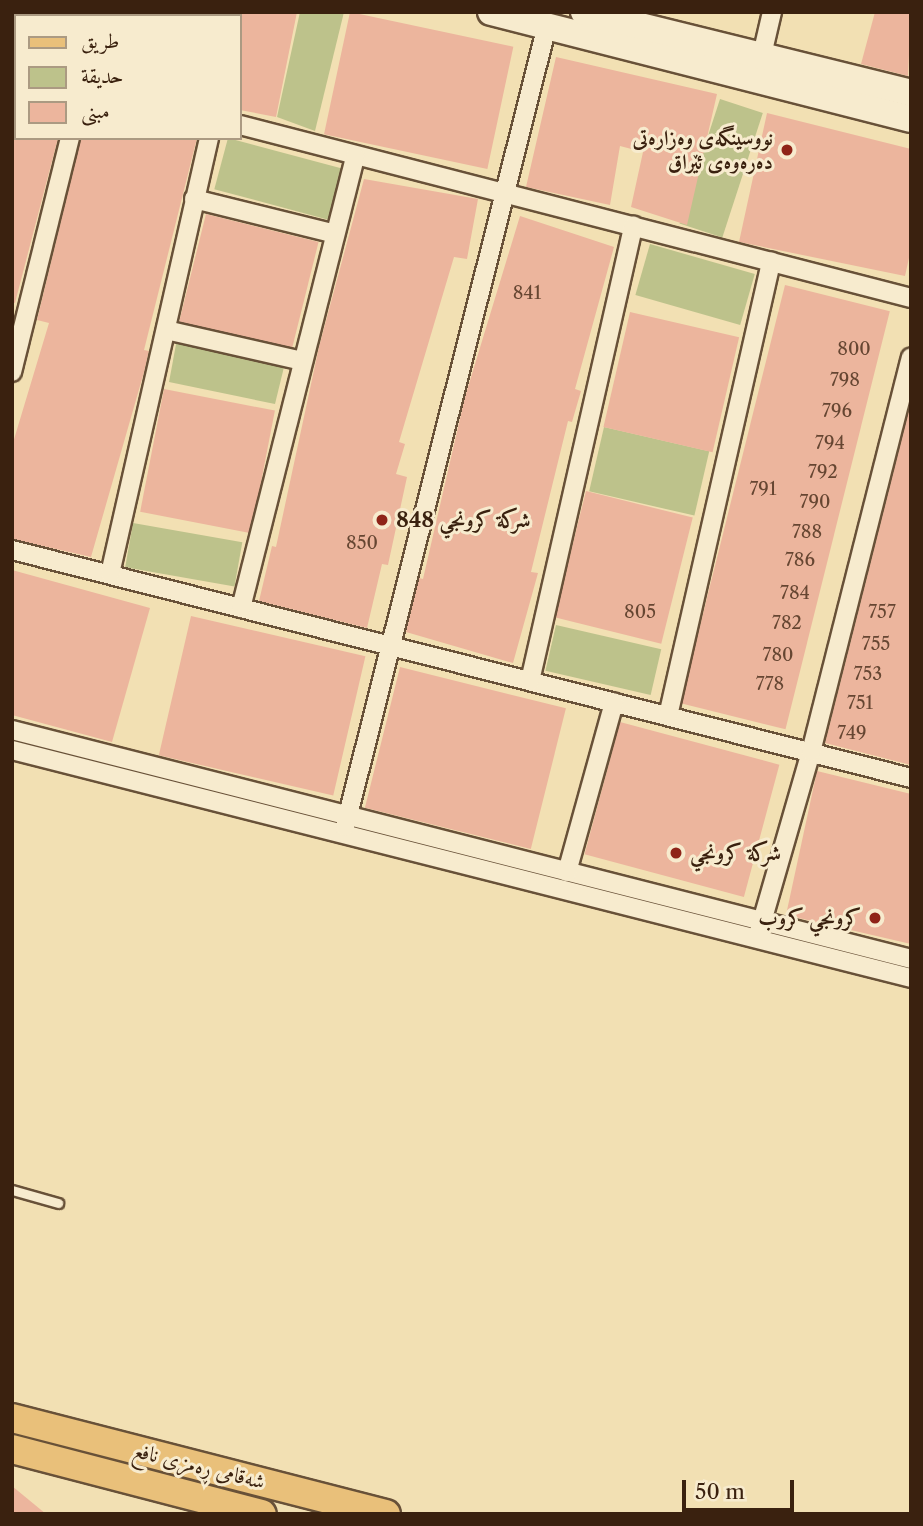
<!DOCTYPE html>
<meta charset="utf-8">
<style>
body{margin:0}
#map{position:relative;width:923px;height:1526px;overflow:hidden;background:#f2e0b3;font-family:"Libre Caslon Text",Amiri,serif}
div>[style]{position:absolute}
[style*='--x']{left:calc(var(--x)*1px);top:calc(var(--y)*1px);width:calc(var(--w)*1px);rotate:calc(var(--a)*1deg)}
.green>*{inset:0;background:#bdc28b;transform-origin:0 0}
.building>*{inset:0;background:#ecb59d;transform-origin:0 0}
.roads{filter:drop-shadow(2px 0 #685138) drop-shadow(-2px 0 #685138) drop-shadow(0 2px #685138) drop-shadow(0 -2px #685138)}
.lane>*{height:9px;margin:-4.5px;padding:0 4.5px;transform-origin:4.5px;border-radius:4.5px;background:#f7ebce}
.street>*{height:18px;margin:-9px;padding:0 9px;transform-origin:9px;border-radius:9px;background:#f7ebce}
.secondary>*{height:26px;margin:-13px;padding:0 13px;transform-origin:13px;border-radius:13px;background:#f7ebce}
.primary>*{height:28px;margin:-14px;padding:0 14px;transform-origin:14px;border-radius:14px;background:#e9c07a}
.dots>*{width:19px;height:19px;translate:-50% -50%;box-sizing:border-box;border:4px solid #f7ebce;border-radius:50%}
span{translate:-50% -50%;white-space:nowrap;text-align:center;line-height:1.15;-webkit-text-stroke:6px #f7ebce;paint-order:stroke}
.number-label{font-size:18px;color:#664632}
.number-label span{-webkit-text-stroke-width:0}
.poi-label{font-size:21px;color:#3a210f;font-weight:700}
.right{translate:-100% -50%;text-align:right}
.left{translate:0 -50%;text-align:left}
.street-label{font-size:21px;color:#3a210f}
.frame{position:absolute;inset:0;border:14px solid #3a210f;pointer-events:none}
.legend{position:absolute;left:14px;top:14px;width:228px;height:126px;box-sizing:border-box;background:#f7ebce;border:2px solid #ab9a82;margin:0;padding:9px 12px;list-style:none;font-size:21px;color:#3a210f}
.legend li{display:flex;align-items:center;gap:14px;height:35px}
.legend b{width:35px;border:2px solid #ab9a82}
.scale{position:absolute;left:682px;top:1480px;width:112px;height:32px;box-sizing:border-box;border:4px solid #3a210f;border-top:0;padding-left:9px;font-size:21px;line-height:24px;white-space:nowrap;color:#3a210f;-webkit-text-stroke:5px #f7ebce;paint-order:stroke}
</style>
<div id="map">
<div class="green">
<i style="clip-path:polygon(300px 12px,344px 12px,315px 131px,277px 117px)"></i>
<i style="left:720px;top:99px;width:45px;height:131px;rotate:18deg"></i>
<i style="left:228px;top:138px;width:118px;height:53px;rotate:15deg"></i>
<i style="left:650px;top:244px;width:109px;height:53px;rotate:16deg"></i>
<i style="clip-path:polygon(177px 339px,284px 367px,275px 404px,169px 382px)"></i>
<i style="left:604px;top:427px;width:108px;height:66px;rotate:13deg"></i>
<i style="left:133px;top:523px;width:111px;height:45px;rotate:10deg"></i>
<i style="left:556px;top:625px;width:108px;height:47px;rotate:13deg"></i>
</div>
<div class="building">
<i style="clip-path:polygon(240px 12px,297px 12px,276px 117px,240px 110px)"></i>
<i style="left:350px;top:12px;width:167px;height:125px;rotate:12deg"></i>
<i style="clip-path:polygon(875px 12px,911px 12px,908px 76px,861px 64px)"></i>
<i style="clip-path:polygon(556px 57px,717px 94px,687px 225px,631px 207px,643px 152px,620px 146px,610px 205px,526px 187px)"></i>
<i style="clip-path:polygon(767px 113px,911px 149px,911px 249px,905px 276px,739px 242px)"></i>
<i style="clip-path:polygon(12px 138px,58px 138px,15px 303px,12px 302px)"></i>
<i style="clip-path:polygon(81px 138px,197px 138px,144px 350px,149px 351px,144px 372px,91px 557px,12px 539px,12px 446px,49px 323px,37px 320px)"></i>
<i style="clip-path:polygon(364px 179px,478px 199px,467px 259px,454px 257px,399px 442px,405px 444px,396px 474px,407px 477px,388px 565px,382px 564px,367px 628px,259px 601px,272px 546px,276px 547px,319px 347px)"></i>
<i style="left:206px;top:214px;width:116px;height:111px;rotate:14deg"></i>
<i style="clip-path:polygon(520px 216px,614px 247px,575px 389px,581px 391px,572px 422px,568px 421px,531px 572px,538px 573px,513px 663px,406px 632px,419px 578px,423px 579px,465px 397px)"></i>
<i style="left:785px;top:285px;width:108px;height:431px;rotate:14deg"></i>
<i style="left:630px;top:312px;width:112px;height:118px;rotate:13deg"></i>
<i style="left:164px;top:389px;width:113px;height:125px;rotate:11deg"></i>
<i style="clip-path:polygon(909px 410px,911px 410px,911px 765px,825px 743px)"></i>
<i style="left:586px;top:491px;width:110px;height:130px;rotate:14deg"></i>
<i style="clip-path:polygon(12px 570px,150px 608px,112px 742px,12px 715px)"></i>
<i style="left:191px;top:616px;width:179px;height:143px;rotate:13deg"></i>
<i style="left:400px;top:667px;width:171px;height:145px;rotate:14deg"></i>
<i style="left:620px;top:722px;width:165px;height:137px;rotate:15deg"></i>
<i style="clip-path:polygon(817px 771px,911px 794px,911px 944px,786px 915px)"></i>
<i style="clip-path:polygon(12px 1486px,46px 1514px,12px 1514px)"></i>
</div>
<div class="roads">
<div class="lane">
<i style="--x:12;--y:1190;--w:48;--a:15.8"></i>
</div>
<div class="street">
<i style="--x:101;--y:16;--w:4;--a:-76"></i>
<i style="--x:762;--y:55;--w:44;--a:-76.9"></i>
<i style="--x:12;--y:69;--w:4;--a:14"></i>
<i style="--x:240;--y:125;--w:693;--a:14.46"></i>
<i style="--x:194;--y:199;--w:145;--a:13.9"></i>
<i style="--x:166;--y:330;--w:140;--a:12.8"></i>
<i style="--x:12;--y:372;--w:241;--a:-76.1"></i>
<i style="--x:12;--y:550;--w:927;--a:14.23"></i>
<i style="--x:110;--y:574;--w:447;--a:-77.2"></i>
<i style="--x:241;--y:608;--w:466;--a:-75.8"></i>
<i style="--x:530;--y:681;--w:467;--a:-77.2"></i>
<i style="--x:668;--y:716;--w:466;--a:-77.2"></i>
<i style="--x:12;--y:730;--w:928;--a:14.29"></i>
<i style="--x:12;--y:750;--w:927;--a:14.23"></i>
<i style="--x:345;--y:827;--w:826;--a:-75.85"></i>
<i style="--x:567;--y:872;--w:176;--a:-74.5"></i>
<i style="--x:759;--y:932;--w:187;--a:-73.9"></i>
<i style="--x:811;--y:752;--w:407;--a:-75.8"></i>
</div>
<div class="secondary">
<i style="--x:491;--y:12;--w:433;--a:14.3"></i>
<i style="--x:584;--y:12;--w:337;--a:13.9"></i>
</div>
<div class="primary">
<i style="--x:12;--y:1418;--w:386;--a:14.4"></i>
<i style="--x:12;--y:1449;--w:258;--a:14.6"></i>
</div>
</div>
<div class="dots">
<i style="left:787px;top:150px;background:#8f2418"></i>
<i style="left:382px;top:520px;background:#8f2418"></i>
<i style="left:676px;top:853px;background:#8f2418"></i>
<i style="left:875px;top:918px;background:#8f2418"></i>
</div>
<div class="number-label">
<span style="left:527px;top:293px">841</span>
<span style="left:854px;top:349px">800</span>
<span style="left:845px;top:380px">798</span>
<span style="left:837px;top:411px">796</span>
<span style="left:830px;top:443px">794</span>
<span style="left:823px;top:472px">792</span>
<span style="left:763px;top:489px">791</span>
<span style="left:815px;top:502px">790</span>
<span style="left:807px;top:532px">788</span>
<span style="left:362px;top:543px">850</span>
<span style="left:800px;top:560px">786</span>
<span style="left:795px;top:593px">784</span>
<span style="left:640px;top:612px">805</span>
<span style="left:882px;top:612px">757</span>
<span style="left:787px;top:623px">782</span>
<span style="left:876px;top:644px">755</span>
<span style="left:778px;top:655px">780</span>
<span style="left:868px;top:674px">753</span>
<span style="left:770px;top:684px">778</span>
<span style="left:860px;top:703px">751</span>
<span style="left:852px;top:733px">749</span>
</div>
<div class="poi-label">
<span class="right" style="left:773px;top:150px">نووسینگەی وەزارەتی<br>دەرەوەی ئێراق</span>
<span class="left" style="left:396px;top:520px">شركة كرونجي 848</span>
<span class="left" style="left:690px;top:853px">شركة كرونجي</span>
<span class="right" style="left:861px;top:918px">كرونجي كروب</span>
</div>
<div class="street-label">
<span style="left:199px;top:1466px;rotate:14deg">شەقامی ڕەمزی نافع</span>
</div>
<div class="frame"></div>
<ul class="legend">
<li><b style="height:9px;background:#e9c07a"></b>طريق</li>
<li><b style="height:19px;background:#bdc28b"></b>حديقة</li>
<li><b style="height:19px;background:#ecb59d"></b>مبنى</li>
</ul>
<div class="scale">50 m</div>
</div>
